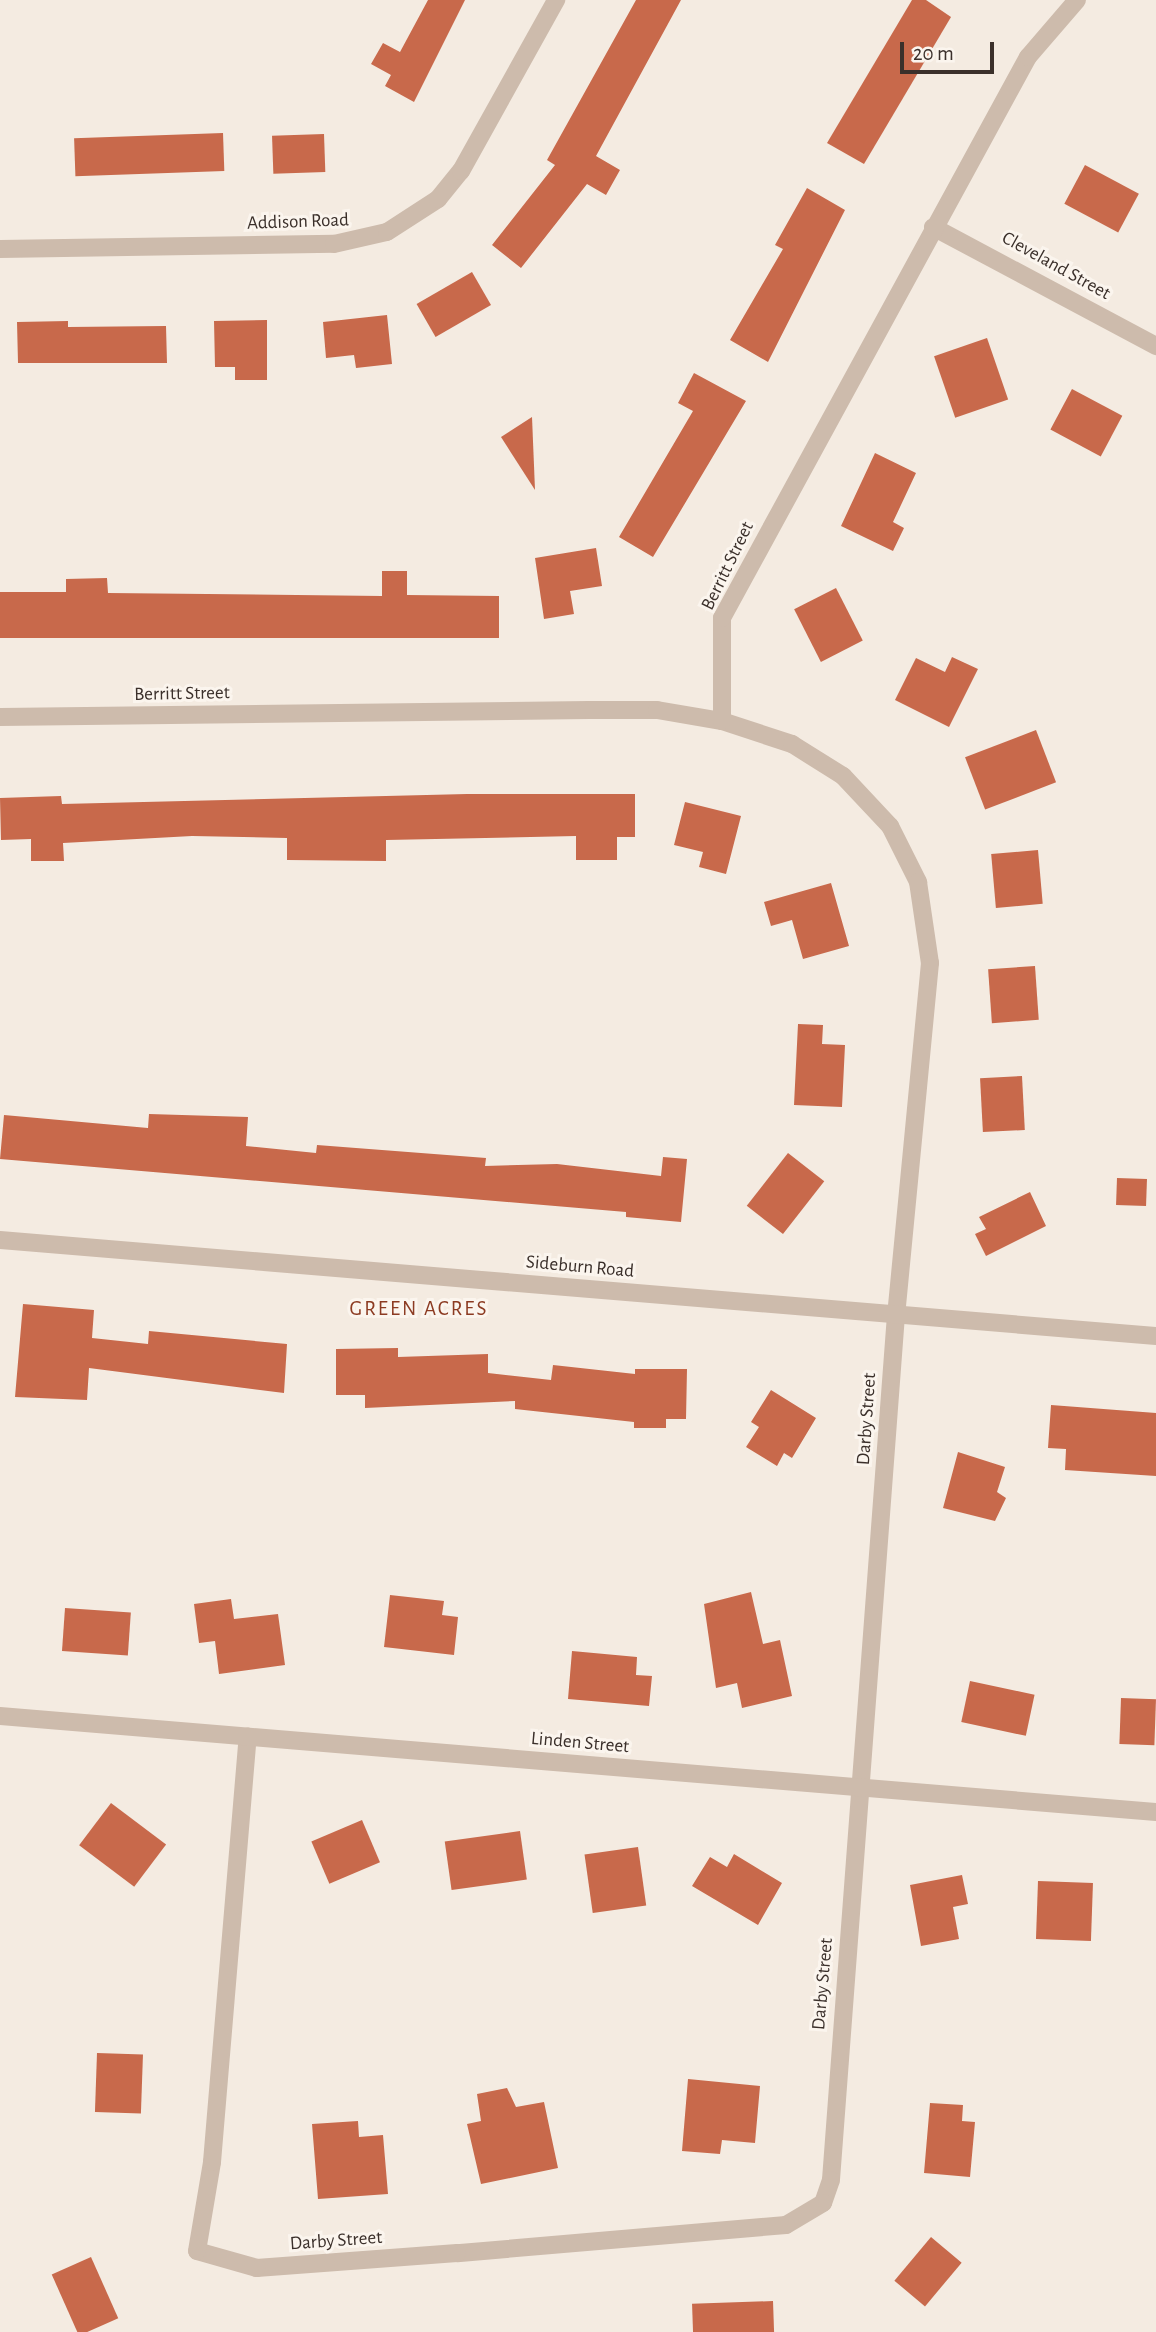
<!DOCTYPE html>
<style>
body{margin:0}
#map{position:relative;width:1156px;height:2332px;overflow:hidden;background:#f4ebe1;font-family:"Alegreya Sans",sans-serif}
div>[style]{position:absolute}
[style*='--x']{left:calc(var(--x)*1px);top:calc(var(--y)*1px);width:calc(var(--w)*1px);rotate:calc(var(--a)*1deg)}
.building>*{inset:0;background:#c8694b;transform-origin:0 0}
.street>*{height:18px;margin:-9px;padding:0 9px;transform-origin:9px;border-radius:9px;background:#cdbbac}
span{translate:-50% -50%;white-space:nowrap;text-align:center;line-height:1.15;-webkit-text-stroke:6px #fbf5ee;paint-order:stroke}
.street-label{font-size:19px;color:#3b302b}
.neighbourhood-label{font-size:21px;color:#8c3b22;letter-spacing:2px}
.scale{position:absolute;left:900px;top:42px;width:94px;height:32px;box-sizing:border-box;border:4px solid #3b302b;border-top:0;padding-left:9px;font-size:21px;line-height:24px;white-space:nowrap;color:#3b302b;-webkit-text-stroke:5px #fbf5ee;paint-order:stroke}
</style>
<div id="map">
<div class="building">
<i style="clip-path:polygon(428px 0,465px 0,414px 102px,385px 86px,391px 75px,371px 64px,383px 43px,400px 52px)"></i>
<i style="clip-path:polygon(636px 0,681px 0,596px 156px,620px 170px,606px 195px,587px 184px,521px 268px,492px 245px,555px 165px,547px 160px)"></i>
<i style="clip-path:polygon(912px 0,926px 0,951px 17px,864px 164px,827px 143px)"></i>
<i style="left:223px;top:133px;width:38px;height:149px;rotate:88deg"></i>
<i style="left:324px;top:134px;width:38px;height:52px;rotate:88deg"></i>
<i style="left:1085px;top:165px;width:61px;height:44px;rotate:28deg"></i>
<i style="clip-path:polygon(807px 188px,845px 210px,768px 362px,730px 340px,783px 249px,775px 245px)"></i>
<i style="left:472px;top:272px;width:38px;height:64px;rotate:60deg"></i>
<i style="clip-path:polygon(387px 315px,392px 364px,356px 368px,354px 355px,326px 358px,323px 322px)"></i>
<i style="clip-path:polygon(267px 320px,267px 380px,235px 380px,235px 367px,215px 367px,214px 321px)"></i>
<i style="clip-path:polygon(68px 321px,68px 327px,166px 326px,167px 363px,18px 363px,17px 322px)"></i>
<i style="left:987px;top:338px;width:65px;height:56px;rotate:71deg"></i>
<i style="clip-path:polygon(694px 373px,746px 401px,653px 557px,619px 537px,693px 411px,678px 403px)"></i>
<i style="left:1072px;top:389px;width:57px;height:46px;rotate:28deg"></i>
<i style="clip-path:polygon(532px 417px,535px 490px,501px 437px)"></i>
<i style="clip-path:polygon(875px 453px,916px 473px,893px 522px,904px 528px,893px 551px,841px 526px)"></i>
<i style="clip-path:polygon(596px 548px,602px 586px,570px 591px,574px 614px,544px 619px,535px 558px)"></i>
<i style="clip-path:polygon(382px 571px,407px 571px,407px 595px,499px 596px,499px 638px,0 638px,0 592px,66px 592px,66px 579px,107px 578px,108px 593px,382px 596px)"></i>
<i style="left:836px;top:588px;width:59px;height:47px;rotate:63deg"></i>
<i style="clip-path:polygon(952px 657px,978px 669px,949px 727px,895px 700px,916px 658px,945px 672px)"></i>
<i style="left:1036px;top:730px;width:56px;height:76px;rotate:69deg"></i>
<i style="clip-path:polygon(467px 794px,635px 794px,635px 837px,617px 837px,617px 860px,576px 860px,576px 836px,386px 840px,386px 861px,287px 860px,287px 838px,192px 836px,63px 843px,64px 861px,31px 861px,31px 839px,1px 840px,0 798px,61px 796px,62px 804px)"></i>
<i style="clip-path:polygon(685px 802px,741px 816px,726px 874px,699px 867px,703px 852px,674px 845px)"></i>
<i style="left:1038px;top:850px;width:54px;height:47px;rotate:85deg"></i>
<i style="clip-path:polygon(831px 883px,849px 946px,803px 959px,792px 920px,771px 926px,764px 902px)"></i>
<i style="left:1035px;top:966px;width:54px;height:47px;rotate:86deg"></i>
<i style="clip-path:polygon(798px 1024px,823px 1025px,822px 1044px,845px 1045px,842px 1107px,794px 1105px)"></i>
<i style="left:1022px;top:1076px;width:54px;height:42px;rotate:87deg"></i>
<i style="clip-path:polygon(149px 1114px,248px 1117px,246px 1146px,316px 1153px,317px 1145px,486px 1158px,485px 1166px,557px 1164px,661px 1176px,663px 1157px,687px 1159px,681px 1222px,626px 1217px,626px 1212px,0 1159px,4px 1115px,148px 1128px)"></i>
<i style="left:788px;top:1153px;width:46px;height:67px;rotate:38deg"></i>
<i style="left:1117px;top:1178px;width:30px;height:27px;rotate:2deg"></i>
<i style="clip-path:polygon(1030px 1192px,1046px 1226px,986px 1256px,975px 1234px,986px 1229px,979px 1217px)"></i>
<i style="clip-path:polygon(23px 1304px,94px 1310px,92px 1338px,148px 1344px,149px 1331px,287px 1344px,284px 1393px,89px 1368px,87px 1400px,15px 1397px)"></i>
<i style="clip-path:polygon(398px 1348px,398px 1357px,488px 1354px,488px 1373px,551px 1380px,553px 1365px,635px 1374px,635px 1369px,687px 1369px,686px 1419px,666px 1419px,666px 1428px,634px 1428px,634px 1422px,515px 1409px,515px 1401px,365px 1408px,365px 1395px,336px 1395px,336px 1349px)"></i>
<i style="clip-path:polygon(771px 1390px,816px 1418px,792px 1458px,784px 1453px,777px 1466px,746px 1447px,759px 1427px,751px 1422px)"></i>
<i style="clip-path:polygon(1051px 1405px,1156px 1413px,1156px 1476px,1065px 1470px,1066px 1449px,1048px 1448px)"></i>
<i style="clip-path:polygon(958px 1452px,1005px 1467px,997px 1492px,1006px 1498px,995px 1521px,943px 1508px)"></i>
<i style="clip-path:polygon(751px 1592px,763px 1644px,780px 1640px,792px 1696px,742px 1708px,737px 1683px,716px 1688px,704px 1604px)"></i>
<i style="clip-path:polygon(390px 1595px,444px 1601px,442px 1615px,458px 1617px,454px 1655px,384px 1647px)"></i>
<i style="clip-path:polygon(231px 1599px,234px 1619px,278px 1614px,285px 1665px,219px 1674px,215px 1641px,199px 1643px,194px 1604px)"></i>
<i style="left:65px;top:1608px;width:66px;height:43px;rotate:4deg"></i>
<i style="clip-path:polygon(572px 1651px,637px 1657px,636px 1675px,652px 1676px,649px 1706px,568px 1699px)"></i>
<i style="left:970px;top:1681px;width:66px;height:42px;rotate:12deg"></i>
<i style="left:1121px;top:1698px;width:35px;height:46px;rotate:2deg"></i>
<i style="left:111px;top:1803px;width:69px;height:53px;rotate:37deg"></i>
<i style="left:362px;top:1820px;width:46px;height:55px;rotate:67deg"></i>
<i style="left:520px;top:1831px;width:49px;height:76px;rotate:82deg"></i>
<i style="left:638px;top:1847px;width:59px;height:54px;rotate:82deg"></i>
<i style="clip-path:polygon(734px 1854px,782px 1883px,758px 1925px,692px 1886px,710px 1857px,727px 1867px)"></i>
<i style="clip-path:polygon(962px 1875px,968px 1904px,953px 1907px,959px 1939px,921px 1946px,910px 1885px)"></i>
<i style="left:1038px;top:1881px;width:55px;height:58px;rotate:2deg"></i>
<i style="left:97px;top:2053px;width:46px;height:59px;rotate:2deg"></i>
<i style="clip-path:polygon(688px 2079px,760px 2086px,755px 2143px,722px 2140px,720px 2154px,682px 2151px)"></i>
<i style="clip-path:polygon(507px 2088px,516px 2107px,544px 2102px,558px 2168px,481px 2184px,467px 2124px,481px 2121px,477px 2094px)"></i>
<i style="clip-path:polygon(930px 2103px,963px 2105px,962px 2121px,975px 2122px,970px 2177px,924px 2173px)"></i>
<i style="clip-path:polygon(358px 2121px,359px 2137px,383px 2135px,388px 2194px,318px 2199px,312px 2124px)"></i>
<i style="left:931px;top:2237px;width:40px;height:57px;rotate:40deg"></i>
<i style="left:91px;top:2257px;width:67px;height:43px;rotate:66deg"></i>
<i style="left:773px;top:2301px;width:31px;height:81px;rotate:88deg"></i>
</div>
<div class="street">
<i style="--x:933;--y:227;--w:253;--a:28.1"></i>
<i style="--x:0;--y:249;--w:334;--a:-0.9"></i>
<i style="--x:334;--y:244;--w:54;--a:-12.8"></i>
<i style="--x:387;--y:232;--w:61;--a:-32.9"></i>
<i style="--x:438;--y:199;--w:36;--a:-51"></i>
<i style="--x:461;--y:171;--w:196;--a:-60.9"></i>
<i style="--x:0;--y:717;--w:589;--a:-0.68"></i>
<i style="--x:589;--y:710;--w:68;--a:0"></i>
<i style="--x:657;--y:710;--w:66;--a:9.6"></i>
<i style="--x:722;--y:721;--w:74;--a:18.2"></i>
<i style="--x:792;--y:744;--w:60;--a:32.1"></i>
<i style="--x:843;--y:776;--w:69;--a:46.8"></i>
<i style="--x:890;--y:826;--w:63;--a:63.4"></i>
<i style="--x:918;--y:882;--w:82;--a:81.6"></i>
<i style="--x:930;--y:963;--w:354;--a:95.5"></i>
<i style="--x:896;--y:1315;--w:867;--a:94.3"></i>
<i style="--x:831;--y:2180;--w:24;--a:109"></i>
<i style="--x:823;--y:2203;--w:43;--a:149.3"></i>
<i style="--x:786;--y:2225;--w:330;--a:175.1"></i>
<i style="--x:457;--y:2253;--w:201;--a:175.7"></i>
<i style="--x:257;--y:2268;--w:62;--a:-164.2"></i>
<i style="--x:197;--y:2251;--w:90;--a:-80.4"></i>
<i style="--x:212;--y:2162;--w:427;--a:-85.2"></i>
<i style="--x:722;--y:721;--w:103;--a:-90"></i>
<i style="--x:722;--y:618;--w:639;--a:-61.39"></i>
<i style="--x:1028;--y:57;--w:75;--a:-49.3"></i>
<i style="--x:0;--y:1240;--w:1160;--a:4.75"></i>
<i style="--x:0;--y:1716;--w:1160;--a:4.75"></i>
</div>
<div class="street-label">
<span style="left:298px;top:222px;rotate:-2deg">Addison Road</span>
<span style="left:1056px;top:266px;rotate:29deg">Cleveland Street</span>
<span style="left:728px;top:566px;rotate:-64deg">Berritt Street</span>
<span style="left:182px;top:694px;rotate:-1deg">Berritt Street</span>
<span style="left:580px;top:1267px;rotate:5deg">Sideburn Road</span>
<span style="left:867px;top:1419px;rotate:-86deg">Darby Street</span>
<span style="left:580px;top:1743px;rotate:5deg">Linden Street</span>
<span style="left:823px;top:1984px;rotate:-85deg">Darby Street</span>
<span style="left:336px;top:2241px;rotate:-4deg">Darby Street</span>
</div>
<div class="neighbourhood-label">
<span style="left:419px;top:1309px">GREEN ACRES</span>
</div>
<div class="scale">20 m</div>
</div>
